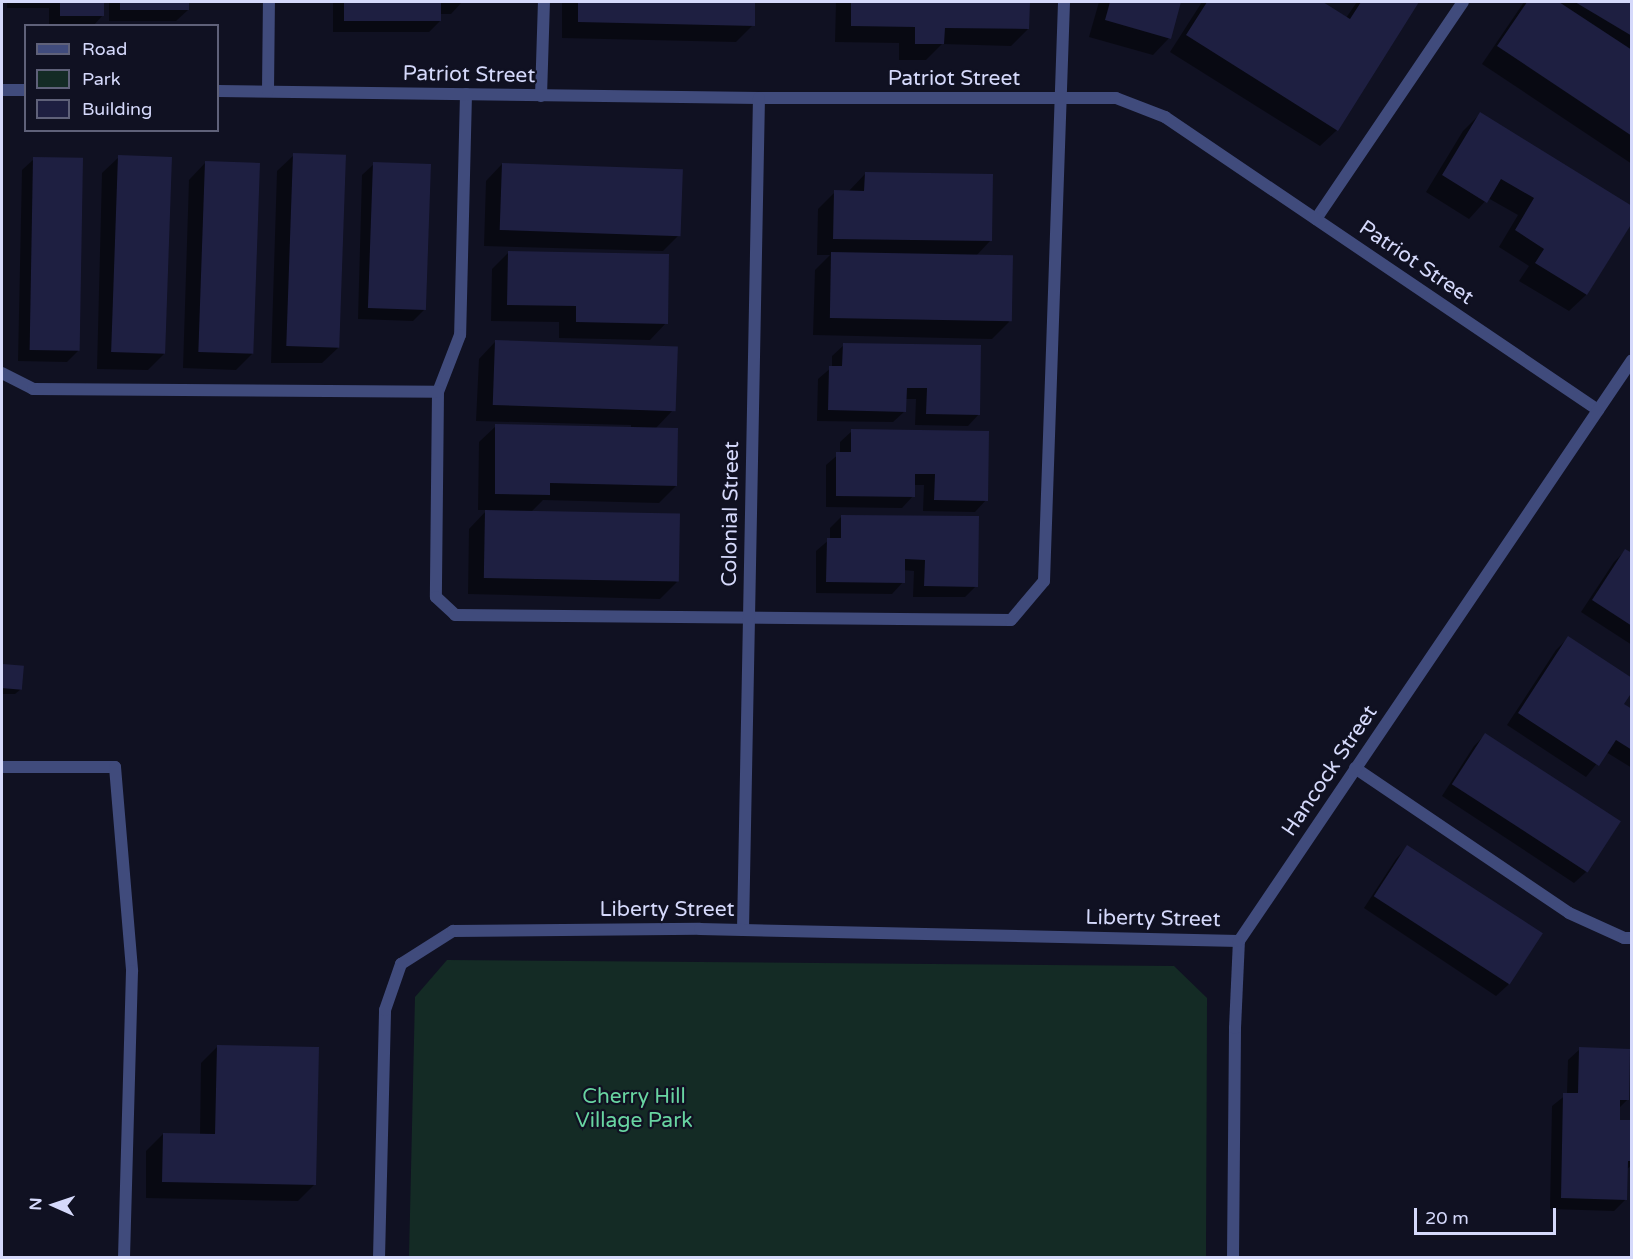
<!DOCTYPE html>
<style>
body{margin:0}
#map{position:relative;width:1633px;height:1259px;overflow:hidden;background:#101122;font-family:"Varela Round",sans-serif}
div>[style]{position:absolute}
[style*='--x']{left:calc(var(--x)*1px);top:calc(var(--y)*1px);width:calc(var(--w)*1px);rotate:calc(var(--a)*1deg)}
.green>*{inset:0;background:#142b25}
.shadow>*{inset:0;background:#0007}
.building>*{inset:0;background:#1e1f41;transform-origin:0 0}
.service>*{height:12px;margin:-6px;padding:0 6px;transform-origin:6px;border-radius:6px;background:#404b7c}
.minor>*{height:12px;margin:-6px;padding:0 6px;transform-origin:6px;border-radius:6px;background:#404b7c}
span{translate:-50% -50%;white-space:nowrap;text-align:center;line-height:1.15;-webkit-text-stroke:4.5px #101122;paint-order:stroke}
.street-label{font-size:21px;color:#d5d9fb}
.park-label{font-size:21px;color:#68d4a1}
.frame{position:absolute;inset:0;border:3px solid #d5d9fb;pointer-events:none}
.legend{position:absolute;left:24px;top:24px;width:195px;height:108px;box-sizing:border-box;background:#101122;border:2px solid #5f6179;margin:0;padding:8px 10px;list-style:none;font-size:18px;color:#d5d9fb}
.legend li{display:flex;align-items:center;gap:12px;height:30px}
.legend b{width:30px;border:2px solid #5f6179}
.north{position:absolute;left:24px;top:1175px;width:60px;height:60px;-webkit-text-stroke:4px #101122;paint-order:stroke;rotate:273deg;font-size:16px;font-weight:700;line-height:24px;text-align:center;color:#d5d9fb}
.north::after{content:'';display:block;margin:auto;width:21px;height:27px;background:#d5d9fb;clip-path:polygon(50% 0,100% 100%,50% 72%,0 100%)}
.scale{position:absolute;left:1414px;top:1208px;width:142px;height:27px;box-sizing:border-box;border:3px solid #d5d9fb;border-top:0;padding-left:8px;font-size:18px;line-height:21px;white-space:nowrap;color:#d5d9fb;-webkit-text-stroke:4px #101122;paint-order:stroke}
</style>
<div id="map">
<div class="green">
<i style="clip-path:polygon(447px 960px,1174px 966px,1207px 998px,1206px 1257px,409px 1257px,415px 997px)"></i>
</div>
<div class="shadow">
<i style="clip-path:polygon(7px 2px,103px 2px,103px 15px,93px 26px,49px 26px,49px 8px,7px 8px)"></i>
<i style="clip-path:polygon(109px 2px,188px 2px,188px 10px,176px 21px,109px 21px)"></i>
<i style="clip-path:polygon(333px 2px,462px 2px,451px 14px,440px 14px,440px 21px,429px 32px,333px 32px)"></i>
<i style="clip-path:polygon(562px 2px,753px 2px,753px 25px,736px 42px,562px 38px)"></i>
<i style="clip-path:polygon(836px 2px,1028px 2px,1028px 29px,1011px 46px,942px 44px,926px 60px,899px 60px,899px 43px,835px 42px)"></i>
<i style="clip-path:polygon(1099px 2px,1180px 2px,1169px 38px,1153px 55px,1089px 37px)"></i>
<i style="clip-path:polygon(1202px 2px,1320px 2px,1346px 18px,1357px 2px,1418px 2px,1337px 130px,1320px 146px,1170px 52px)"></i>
<i style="clip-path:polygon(1524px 2px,1632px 2px,1632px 164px,1482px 64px)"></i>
<i style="clip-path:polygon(1480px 114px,1632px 220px,1586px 295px,1569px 311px,1519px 281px,1529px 266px,1499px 247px,1518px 215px,1488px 198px,1469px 219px,1426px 192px,1463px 131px)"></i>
<i style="clip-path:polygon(294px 155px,339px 347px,322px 363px,271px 363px,277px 171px)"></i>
<i style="clip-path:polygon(119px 157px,165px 353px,148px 370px,97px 369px,102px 173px)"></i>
<i style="clip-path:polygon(34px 159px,78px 351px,67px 362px,18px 361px,22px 170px)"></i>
<i style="clip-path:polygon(205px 163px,253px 353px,236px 370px,183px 368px,189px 180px)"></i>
<i style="clip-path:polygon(374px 164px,425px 309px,413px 321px,358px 319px,362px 175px)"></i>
<i style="clip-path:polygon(502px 164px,680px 234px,663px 251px,484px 246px,486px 181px)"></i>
<i style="clip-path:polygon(865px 174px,990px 241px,975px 257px,1009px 322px,992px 339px,813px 335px,815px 270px,830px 255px,817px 255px,818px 209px,835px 192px,848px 192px)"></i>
<i style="clip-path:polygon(509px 252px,666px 323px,650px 340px,559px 338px,559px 322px,491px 321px,492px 269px)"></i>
<i style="clip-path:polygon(495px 342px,674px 409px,655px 429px,676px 486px,659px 503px,543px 500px,530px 513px,677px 582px,660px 599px,468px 594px,469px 529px,487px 510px,478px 510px,479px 442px,496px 426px,631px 428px,631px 425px,476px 421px,479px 359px)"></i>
<i style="clip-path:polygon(844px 345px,979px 414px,968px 426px,915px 425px,916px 399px,905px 399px,905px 411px,893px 422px,817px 421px,818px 379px,832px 367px,832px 356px)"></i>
<i style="clip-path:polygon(852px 431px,986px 500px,975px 512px,923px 511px,924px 485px,913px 485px,913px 496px,902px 508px,826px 507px,826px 465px,840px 453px,840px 442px)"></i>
<i style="clip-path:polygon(842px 516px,976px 586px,965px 597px,913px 597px,914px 571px,903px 570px,903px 582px,892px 594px,816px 593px,816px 551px,830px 539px,830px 528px)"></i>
<i style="clip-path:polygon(1625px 551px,1632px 555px,1632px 645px,1581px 612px,1614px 562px)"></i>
<i style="clip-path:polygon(1568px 638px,1622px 704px,1632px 710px,1632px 768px,1606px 752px,1586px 777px,1507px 725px,1556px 650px)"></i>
<i style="clip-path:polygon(4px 666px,21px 689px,15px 694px,2px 694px)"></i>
<i style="clip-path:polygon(1485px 735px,1586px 872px,1574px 883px,1442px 796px,1474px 746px)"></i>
<i style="clip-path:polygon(1407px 847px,1540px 935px,1508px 985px,1496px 996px,1364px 908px,1396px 859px)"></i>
<i style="clip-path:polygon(218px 1046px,315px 1184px,298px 1201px,146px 1198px,146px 1151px,163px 1134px,200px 1135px,201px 1063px)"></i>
<i style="clip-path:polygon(1580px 1049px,1628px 1099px,1618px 1109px,1618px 1121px,1632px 1121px,1632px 1165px,1627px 1169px,1626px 1199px,1614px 1211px,1550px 1209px,1552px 1106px,1567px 1094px,1568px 1060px)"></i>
</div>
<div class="building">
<i style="left:60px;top:2px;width:44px;height:14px"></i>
<i style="left:120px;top:2px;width:69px;height:8px"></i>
<i style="left:344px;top:2px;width:97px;height:19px"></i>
<i style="clip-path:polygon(578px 2px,755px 2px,755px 26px,578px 22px)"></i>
<i style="clip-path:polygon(851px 2px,1030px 2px,1029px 29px,945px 28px,944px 44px,915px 44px,915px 27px,851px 26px)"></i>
<i style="clip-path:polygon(1110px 2px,1181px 2px,1171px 39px,1105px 20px)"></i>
<i style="clip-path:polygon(1207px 2px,1323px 2px,1350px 19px,1361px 2px,1419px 2px,1338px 131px,1186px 35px)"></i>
<i style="clip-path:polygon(1527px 2px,1559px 2px,1632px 50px,1632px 136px,1497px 46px)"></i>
<i style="clip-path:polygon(1575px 2px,1632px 2px,1632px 36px)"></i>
<i style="clip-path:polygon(1480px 112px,1632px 206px,1632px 223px,1587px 295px,1535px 263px,1544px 249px,1515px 230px,1534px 198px,1501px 179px,1487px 203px,1442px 175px)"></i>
<i style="left:293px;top:153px;width:53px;height:193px;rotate:2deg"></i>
<i style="left:118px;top:155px;width:54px;height:197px;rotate:2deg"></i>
<i style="left:33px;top:157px;width:50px;height:193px;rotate:1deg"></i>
<i style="left:205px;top:161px;width:55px;height:191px;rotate:2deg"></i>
<i style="left:373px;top:162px;width:58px;height:146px;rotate:2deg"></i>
<i style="left:502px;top:163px;width:181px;height:67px;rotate:2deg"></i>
<i style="clip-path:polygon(865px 172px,993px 174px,992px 241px,833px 239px,834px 190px,864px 191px)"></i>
<i style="clip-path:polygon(508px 251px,669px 254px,668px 324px,576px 322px,576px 306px,507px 305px)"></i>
<i style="left:831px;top:252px;width:182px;height:66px;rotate:1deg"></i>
<i style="left:495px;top:340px;width:183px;height:65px;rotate:2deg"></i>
<i style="clip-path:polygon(843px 343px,981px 345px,980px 415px,926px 414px,927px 388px,907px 388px,906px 412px,828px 410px,829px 366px,842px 366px)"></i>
<i style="clip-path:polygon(495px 424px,678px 428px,677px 486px,550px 483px,550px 495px,495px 494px)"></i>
<i style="clip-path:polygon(851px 429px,989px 431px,988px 501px,934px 500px,935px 474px,915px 474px,915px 497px,836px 496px,836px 452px,851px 452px)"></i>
<i style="left:485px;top:510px;width:195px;height:68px;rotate:1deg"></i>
<i style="clip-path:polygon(841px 515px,979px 516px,978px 587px,924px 586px,925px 560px,905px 559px,905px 583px,826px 582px,827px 538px,841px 538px)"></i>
<i style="clip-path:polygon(1625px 549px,1632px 553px,1632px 626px,1592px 600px)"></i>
<i style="clip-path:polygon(1568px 636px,1632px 678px,1632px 692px,1624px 704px,1632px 709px,1632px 750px,1616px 740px,1599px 766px,1518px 713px)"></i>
<i style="left:3px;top:664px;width:21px;height:24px;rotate:5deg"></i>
<i style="left:1485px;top:733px;width:162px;height:61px;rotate:33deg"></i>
<i style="left:1407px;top:845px;width:162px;height:61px;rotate:33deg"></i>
<i style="clip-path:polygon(217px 1045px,319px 1047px,316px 1185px,162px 1182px,163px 1133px,215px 1134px)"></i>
<i style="clip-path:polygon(1579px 1047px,1630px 1049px,1629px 1100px,1620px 1100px,1620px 1120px,1632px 1120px,1632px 1161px,1628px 1161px,1627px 1200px,1561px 1198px,1563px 1093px,1578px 1093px)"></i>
</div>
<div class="service">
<i style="--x:466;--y:94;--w:241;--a:91.4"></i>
<i style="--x:460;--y:335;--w:61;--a:111.1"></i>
<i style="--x:438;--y:392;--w:205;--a:90.6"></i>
<i style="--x:436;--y:597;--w:26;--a:43"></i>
<i style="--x:455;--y:615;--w:556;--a:0.52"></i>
<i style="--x:1011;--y:620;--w:51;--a:-49.8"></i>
<i style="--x:1044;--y:581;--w:579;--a:-88.02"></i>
<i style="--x:541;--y:96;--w:94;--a:-88.2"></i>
<i style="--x:1316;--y:219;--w:262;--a:-55.9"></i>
<i style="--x:2;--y:373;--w:35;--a:27"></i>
<i style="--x:33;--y:389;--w:405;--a:0.4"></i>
<i style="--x:2;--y:767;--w:113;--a:0"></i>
<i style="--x:115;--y:767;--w:205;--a:85.2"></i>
<i style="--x:132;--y:971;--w:287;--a:91.6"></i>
<i style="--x:1355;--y:768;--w:258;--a:34.1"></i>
<i style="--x:1569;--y:913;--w:60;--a:24.4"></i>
<i style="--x:1624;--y:938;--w:8;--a:0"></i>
</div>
<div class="minor">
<i style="--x:2;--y:90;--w:24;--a:0"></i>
<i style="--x:218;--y:91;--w:541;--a:0.74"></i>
<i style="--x:759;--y:98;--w:357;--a:0"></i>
<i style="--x:1116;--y:98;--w:53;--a:21.2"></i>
<i style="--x:1165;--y:117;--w:523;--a:34.09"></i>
<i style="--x:268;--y:91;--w:89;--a:-89.4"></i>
<i style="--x:743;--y:930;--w:832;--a:-88.9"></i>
<i style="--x:379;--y:1258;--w:248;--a:-88.6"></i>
<i style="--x:385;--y:1010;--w:49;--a:-70.8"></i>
<i style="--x:401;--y:964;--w:62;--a:-32.4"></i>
<i style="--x:453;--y:931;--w:247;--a:-0.5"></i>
<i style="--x:700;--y:929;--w:539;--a:1.28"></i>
<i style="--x:1233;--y:1258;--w:230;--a:-89.5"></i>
<i style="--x:1235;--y:1028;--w:87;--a:-87.4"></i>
<i style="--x:1239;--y:941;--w:701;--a:-55.92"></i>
</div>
<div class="street-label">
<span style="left:469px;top:75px;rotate:1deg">Patriot Street</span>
<span style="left:954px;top:79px">Patriot Street</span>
<span style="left:1416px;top:263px;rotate:34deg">Patriot Street</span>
<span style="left:731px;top:514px;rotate:-89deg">Colonial Street</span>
<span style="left:1330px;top:771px;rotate:-56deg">Hancock Street</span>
<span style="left:667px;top:910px">Liberty Street</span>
<span style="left:1153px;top:919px;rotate:1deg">Liberty Street</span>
</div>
<div class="park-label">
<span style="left:634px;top:1109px">Cherry Hill<br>Village Park</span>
</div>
<div class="frame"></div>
<ul class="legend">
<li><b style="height:8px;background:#404b7c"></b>Road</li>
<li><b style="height:16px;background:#142b25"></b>Park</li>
<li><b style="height:16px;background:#1e1f41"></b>Building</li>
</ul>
<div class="north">N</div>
<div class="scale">20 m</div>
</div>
